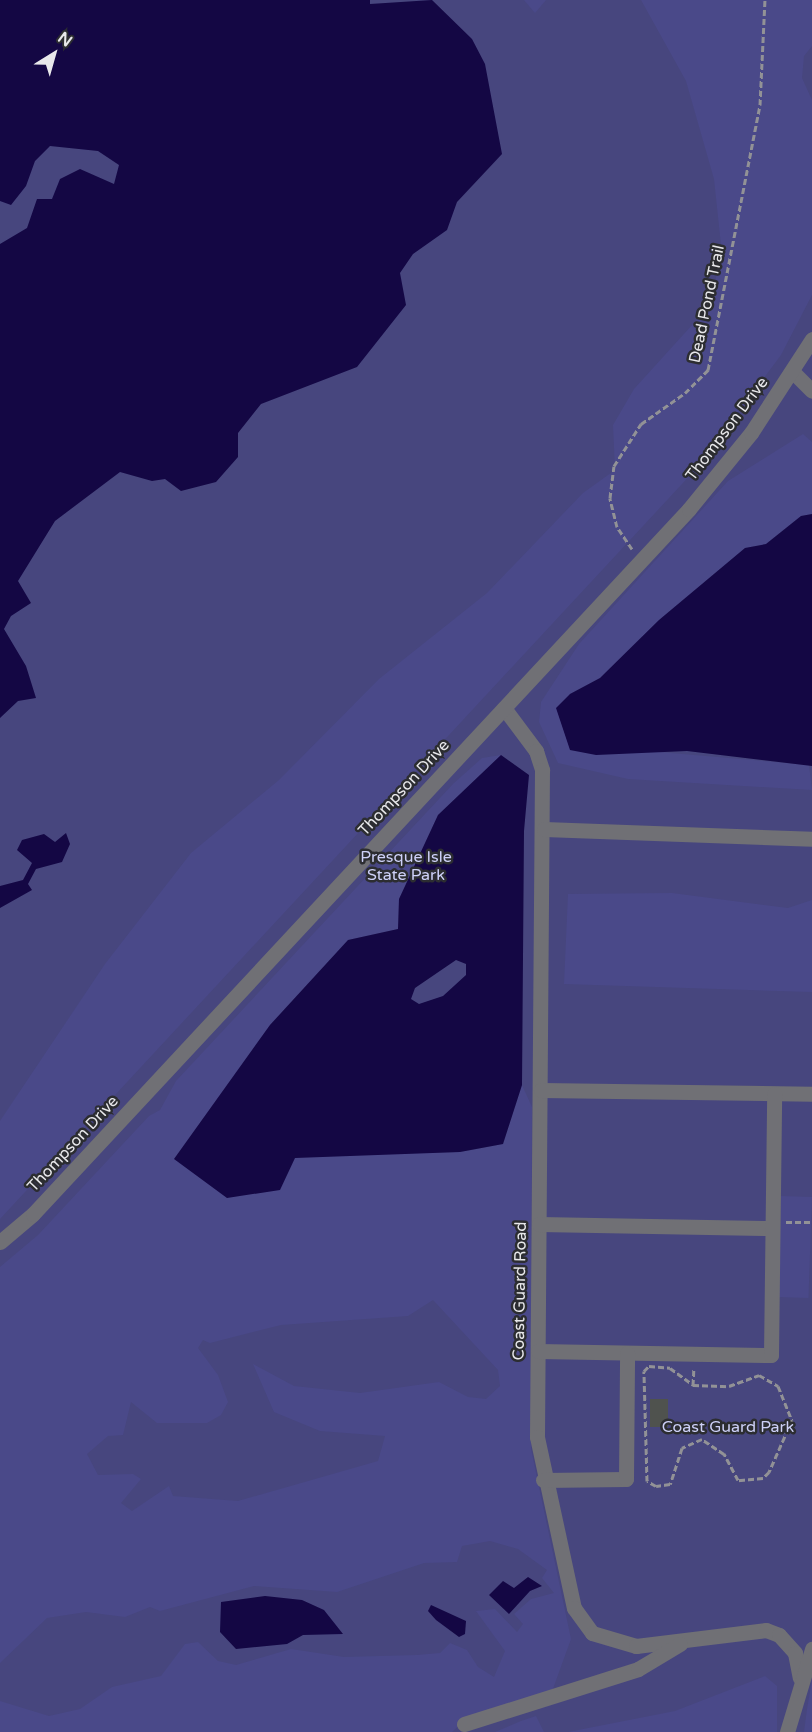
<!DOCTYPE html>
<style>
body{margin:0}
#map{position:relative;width:812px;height:1732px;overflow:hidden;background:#2c2d31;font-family:"Varela Round",sans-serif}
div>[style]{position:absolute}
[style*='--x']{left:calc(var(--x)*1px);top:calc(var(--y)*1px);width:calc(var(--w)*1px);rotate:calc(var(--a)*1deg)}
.green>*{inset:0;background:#47467e;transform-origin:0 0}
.forest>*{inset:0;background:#4a4989;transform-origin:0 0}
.water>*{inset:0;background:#140744}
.building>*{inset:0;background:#4f524e;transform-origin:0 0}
.path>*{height:3px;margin-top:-1.5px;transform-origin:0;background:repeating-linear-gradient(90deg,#929296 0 6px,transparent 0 9px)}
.minor>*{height:15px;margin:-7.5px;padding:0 7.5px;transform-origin:7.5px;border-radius:7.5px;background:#707075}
span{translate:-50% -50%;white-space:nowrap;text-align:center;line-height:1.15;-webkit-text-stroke:5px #2c2d31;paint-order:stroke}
.street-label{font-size:16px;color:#e8e8eb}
.park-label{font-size:16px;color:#ced1f8}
.north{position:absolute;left:24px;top:24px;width:60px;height:60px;-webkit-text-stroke:4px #2c2d31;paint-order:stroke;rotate:37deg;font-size:16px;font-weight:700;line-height:24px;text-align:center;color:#e8e8eb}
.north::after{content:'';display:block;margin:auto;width:21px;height:27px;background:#e8e8eb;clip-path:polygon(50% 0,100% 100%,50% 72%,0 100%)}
</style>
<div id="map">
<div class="green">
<i style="left:0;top:0;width:812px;height:1732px"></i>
</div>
<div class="forest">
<i style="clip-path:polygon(524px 0,546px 0,535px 13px)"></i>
<i style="clip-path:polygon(641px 0,812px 0,812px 46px,804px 56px,802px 78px,812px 100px,812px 295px,781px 355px,695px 470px,0 1219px,0 1121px,105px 964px,191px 853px,279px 780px,379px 679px,487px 593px,583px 493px,615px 470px,613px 425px,634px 389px,712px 303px,721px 245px,714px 179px,686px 81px)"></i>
<i style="clip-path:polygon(803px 434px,812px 442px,812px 514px,801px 516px,766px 544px,745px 548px,659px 620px,600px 678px,570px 694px,647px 751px,809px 765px,812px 790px,628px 779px,558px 763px,539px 722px,541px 702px,579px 644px,728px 481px)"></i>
<i style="clip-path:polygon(evenodd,501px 755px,438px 815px,399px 899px,398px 929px,348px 940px,270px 1025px,174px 1159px,460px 1152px,503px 1144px,522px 1085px,532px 1107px,531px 1449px,571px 1639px,550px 1697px,467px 1718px,452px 1732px,0 1732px,0 1701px,49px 1716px,80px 1709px,112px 1687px,161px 1676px,185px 1644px,198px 1642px,218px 1661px,236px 1665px,291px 1649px,344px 1657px,417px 1655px,440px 1653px,450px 1643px,467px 1650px,478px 1667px,494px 1677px,505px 1651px,476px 1611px,495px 1609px,517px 1632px,523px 1624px,514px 1614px,531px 1599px,554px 1593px,542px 1578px,547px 1570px,518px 1549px,490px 1541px,462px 1546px,457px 1562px,424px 1563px,337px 1592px,254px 1586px,160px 1611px,150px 1607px,125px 1617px,86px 1612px,47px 1618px,0 1663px,0 1267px,38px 1235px,149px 1116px,160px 1110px,176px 1081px,453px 784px,482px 758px,501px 755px,433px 1300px,498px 1370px,500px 1386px,486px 1399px,468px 1397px,439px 1382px,360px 1393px,294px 1386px,253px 1364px,274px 1412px,320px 1431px,385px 1436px,378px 1461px,238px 1501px,173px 1496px,169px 1486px,132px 1511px,121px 1503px,141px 1479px,133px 1474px,98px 1475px,87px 1454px,108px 1436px,123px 1435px,131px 1402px,157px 1423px,207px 1423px,221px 1415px,228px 1402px,218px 1375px,198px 1348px,203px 1340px,210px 1343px,281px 1325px,408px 1316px,433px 1300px)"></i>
<i style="clip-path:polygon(672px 893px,788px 908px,812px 900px,812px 992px,564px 984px,568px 894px)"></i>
<i style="left:781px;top:1196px;width:31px;height:101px;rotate:2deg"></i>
<i style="clip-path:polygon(765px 1676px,777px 1686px,777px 1732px,568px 1732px,675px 1711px)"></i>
<i style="clip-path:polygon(812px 1680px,812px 1732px,804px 1732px,807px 1709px)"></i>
<i style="clip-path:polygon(536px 1716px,544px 1732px,495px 1732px,521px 1721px)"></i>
</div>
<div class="water">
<i style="clip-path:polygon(0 0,370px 0,370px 4px,432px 0,472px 39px,485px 64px,502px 154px,457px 202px,447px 230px,413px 254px,400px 273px,406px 305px,357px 367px,261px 404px,238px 433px,238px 457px,216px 482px,181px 491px,165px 479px,152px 481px,120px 472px,55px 521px,18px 581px,31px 603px,11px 616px,4px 629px,26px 666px,36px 698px,18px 701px,0 718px,0 244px,27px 228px,37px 199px,52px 199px,60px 179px,80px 169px,114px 184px,119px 165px,98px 151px,50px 146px,35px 161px,26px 186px,11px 205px,0 201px)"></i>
<i style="clip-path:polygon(812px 514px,812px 766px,687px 751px,596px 755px,570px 750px,556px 708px,570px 694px,600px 678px,659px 620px,745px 548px,766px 544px,801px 516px)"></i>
<i style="clip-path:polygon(evenodd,501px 755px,529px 775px,524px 831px,522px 1085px,503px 1144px,460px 1152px,295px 1158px,280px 1190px,227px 1198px,174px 1159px,270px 1025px,348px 940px,398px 929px,399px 899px,438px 815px,501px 755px,456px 960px,466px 964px,466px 975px,443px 996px,419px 1004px,411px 999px,415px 988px,456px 960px)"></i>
<i style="clip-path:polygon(66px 833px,70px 844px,62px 862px,36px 869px,28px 884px,32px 890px,0 908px,0 886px,23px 880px,32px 863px,17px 850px,22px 840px,44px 834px,55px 842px)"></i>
<i style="clip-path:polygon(528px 1577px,542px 1586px,530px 1591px,509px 1614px,489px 1595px,503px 1581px,514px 1588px)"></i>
<i style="clip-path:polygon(265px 1596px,302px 1600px,324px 1610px,343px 1634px,303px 1635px,287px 1644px,236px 1649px,220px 1632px,221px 1602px)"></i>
<i style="clip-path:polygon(431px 1605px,466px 1621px,465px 1634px,459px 1637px,436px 1620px,428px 1611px)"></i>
</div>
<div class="building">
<i style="left:650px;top:1399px;width:18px;height:28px"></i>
</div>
<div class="path">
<i style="--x:632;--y:549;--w:27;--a:-124"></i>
<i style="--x:617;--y:527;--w:30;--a:-104"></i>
<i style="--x:610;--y:498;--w:32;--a:-83"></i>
<i style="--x:614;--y:466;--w:50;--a:-57.3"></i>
<i style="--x:641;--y:424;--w:54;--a:-35.2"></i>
<i style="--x:685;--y:393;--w:33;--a:-45"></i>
<i style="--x:708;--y:370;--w:270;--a:-78.9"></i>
<i style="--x:760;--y:105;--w:105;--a:-87.3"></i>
<i style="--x:786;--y:1222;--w:26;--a:0"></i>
<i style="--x:649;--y:1366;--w:21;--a:5"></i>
<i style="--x:670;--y:1368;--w:29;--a:36"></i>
<i style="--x:693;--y:1385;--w:36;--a:2"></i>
<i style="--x:729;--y:1386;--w:32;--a:-20"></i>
<i style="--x:759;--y:1375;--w:22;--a:30"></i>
<i style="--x:778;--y:1386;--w:37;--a:68"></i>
<i style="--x:792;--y:1420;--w:57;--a:113.9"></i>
<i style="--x:769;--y:1472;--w:8;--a:135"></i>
<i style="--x:763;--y:1478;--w:25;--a:175"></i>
<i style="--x:738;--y:1480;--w:30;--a:-118"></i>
<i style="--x:724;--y:1454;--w:27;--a:-146"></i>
<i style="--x:702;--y:1439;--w:22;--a:156"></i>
<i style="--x:682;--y:1448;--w:38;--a:108"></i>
<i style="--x:670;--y:1484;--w:14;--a:172"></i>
<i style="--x:656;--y:1486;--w:10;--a:-151"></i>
<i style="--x:647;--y:1481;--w:110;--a:-91.6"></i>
<i style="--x:644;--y:1371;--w:7;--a:-45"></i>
<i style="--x:693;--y:1385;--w:17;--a:-87"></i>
</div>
<div class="minor">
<i style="--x:792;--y:371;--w:28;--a:45"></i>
<i style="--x:504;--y:708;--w:54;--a:53.3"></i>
<i style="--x:536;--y:751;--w:20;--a:72"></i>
<i style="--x:542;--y:770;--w:667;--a:90.43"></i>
<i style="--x:537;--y:1437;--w:175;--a:77.8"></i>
<i style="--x:574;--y:1608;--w:31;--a:54"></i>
<i style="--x:592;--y:1633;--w:46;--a:16.5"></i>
<i style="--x:636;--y:1646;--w:131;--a:-7"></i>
<i style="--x:766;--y:1630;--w:14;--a:21"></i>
<i style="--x:779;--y:1635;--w:24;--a:48"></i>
<i style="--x:795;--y:1653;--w:25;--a:79"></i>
<i style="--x:544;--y:829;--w:268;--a:2.1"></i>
<i style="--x:541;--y:1090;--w:271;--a:0.8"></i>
<i style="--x:539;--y:1224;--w:233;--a:1"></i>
<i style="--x:0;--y:1242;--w:43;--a:-40.3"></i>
<i style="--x:33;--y:1214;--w:963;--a:-47.06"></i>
<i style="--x:689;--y:509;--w:98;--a:-50.8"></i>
<i style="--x:751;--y:433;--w:112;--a:-57"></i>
<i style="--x:538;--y:1351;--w:233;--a:1"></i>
<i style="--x:771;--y:1355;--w:261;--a:-89.3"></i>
<i style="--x:543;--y:1480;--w:83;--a:-0.7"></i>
<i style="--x:626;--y:1479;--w:126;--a:-89.5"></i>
<i style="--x:464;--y:1724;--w:182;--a:-17.5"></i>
<i style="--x:638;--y:1669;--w:49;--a:-30.8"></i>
<i style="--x:787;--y:1732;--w:87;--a:-73.2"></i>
</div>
<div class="street-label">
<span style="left:707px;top:304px;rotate:-78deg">Dead Pond Trail</span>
<span style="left:727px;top:429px;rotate:-53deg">Thompson Drive</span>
<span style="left:404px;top:788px;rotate:-47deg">Thompson Drive</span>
<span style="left:73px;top:1144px;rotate:-47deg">Thompson Drive</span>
<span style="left:520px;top:1291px;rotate:-89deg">Coast Guard Road</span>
</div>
<div class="park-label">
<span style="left:406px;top:866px">Presque Isle<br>State Park</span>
<span style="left:728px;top:1427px">Coast Guard Park</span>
</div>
<div class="north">N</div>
</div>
